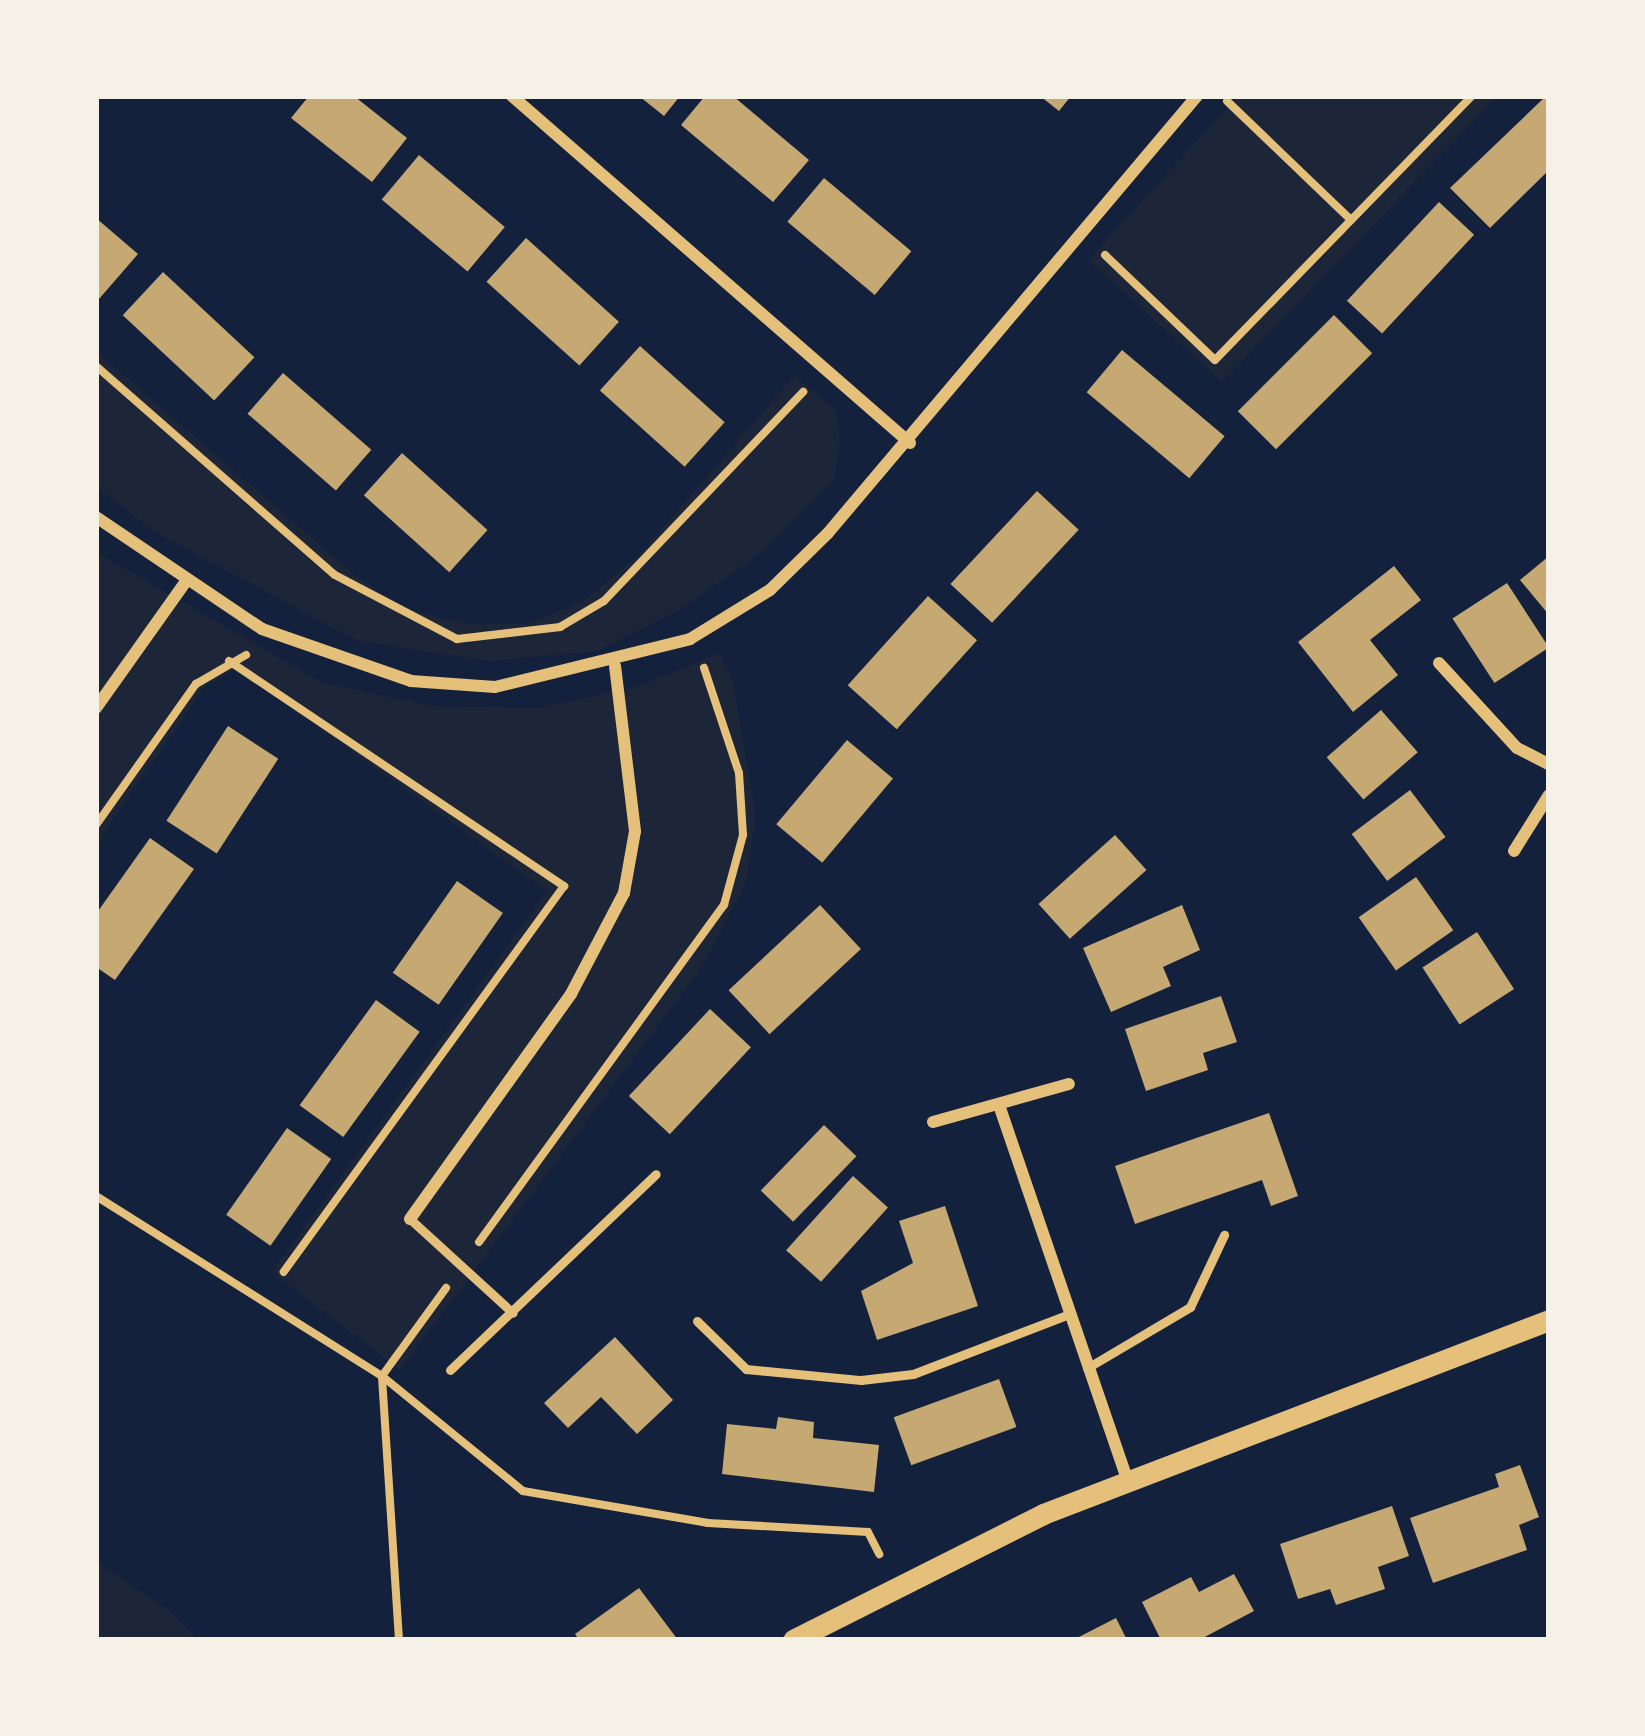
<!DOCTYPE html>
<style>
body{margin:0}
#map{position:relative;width:1645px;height:1736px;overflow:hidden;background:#14213d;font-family:Signika,sans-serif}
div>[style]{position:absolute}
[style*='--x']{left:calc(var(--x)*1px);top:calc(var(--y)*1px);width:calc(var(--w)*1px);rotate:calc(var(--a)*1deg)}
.green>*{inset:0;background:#1d2539}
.building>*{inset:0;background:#c6a872;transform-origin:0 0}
.path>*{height:8px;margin:-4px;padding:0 4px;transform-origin:4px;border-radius:4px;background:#e5c07b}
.service>*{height:9px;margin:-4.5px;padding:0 4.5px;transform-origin:4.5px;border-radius:4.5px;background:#e5c07b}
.minor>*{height:12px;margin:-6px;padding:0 6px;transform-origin:6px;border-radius:6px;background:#e5c07b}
.tertiary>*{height:21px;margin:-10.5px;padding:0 10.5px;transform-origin:10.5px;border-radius:10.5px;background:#e5c07b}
span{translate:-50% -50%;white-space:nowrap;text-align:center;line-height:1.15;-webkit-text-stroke:9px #f6f1e7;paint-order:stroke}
.frame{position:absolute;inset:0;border:99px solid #f6f1e7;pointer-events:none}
</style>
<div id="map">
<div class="green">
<i style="clip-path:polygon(1238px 96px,1498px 96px,1222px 382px,1088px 260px)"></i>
<i style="clip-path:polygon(96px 351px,359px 579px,409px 610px,468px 624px,528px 624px,584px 601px,639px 555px,794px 376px,836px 410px,840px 442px,834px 480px,762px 552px,684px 607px,598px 651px,488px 661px,358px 641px,153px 531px,96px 486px)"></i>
<i style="clip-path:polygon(96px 552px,321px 682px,431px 706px,538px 708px,639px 686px,719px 653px,733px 682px,756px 816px,745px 886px,700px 969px,400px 1370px,272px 1272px,547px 891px,237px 668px,205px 686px,96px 845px)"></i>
<i style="clip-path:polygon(96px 1561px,169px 1611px,198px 1640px,96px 1640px)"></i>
</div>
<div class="building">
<i style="clip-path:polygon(309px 96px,354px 96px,407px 138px,372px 182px,291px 118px)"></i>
<i style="clip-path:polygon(639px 96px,680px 96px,664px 116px)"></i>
<i style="clip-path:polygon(705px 96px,733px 96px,809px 160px,773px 202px,681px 125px)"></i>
<i style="clip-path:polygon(1040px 96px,1071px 96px,1059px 111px)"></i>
<i style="clip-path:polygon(1546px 96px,1549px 170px,1490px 228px,1450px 188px)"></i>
<i style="left:419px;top:155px;width:112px;height:58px;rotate:40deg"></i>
<i style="left:824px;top:178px;width:114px;height:57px;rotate:40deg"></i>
<i style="left:1439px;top:202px;width:48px;height:135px;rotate:43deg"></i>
<i style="clip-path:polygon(96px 218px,138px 254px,99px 299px,96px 296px)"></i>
<i style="left:526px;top:238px;width:125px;height:59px;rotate:42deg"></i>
<i style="left:163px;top:272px;width:125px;height:59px;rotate:43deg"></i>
<i style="left:1334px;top:315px;width:54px;height:136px;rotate:45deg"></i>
<i style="left:640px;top:346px;width:114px;height:60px;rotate:42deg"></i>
<i style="left:1122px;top:350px;width:134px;height:55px;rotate:40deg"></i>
<i style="left:283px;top:373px;width:117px;height:54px;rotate:41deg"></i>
<i style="left:402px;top:453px;width:115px;height:57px;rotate:42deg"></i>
<i style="left:1037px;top:491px;width:57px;height:127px;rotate:43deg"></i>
<i style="clip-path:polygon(1549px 556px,1549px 615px,1520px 580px)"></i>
<i style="clip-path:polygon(1394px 566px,1421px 600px,1370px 640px,1398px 675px,1353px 712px,1298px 642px)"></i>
<i style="left:1507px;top:583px;width:77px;height:65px;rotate:57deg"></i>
<i style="left:928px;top:596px;width:66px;height:120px;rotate:42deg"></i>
<i style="left:1381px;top:710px;width:56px;height:72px;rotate:49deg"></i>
<i style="left:228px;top:726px;width:60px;height:113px;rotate:33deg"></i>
<i style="left:847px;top:740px;width:60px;height:110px;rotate:40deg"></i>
<i style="left:1410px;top:790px;width:59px;height:73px;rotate:53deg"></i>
<i style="left:1115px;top:835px;width:47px;height:103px;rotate:48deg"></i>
<i style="clip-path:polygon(150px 838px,194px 869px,115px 980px,96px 967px,96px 914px)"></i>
<i style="left:1416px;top:877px;width:65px;height:70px;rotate:55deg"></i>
<i style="left:457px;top:881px;width:56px;height:112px;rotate:35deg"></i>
<i style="left:820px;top:905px;width:60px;height:125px;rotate:47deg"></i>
<i style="clip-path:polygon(1182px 905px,1200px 950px,1163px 967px,1171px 986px,1111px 1012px,1083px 948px)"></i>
<i style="left:1477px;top:932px;width:68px;height:65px;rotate:57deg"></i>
<i style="clip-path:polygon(1221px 996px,1237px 1042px,1203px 1053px,1208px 1070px,1146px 1091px,1125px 1029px)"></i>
<i style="left:376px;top:1000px;width:54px;height:130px;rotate:36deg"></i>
<i style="left:710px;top:1009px;width:56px;height:119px;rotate:43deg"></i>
<i style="clip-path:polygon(1269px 1113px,1298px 1196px,1271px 1206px,1262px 1180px,1135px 1224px,1115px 1166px)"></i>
<i style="left:824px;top:1125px;width:45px;height:91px;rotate:44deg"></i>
<i style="left:287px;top:1128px;width:54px;height:106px;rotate:35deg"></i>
<i style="left:853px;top:1176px;width:47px;height:100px;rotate:42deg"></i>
<i style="clip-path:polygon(945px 1206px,978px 1306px,877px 1340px,861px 1291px,913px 1263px,899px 1221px)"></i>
<i style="clip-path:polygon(615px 1337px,673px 1400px,637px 1434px,601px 1397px,568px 1428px,544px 1403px)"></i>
<i style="left:999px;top:1379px;width:51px;height:112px;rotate:70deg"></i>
<i style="clip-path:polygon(778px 1417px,814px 1422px,813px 1438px,879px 1445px,874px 1492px,722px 1474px,727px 1424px,776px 1429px)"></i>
<i style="clip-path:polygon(1520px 1465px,1539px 1517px,1519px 1525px,1527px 1550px,1433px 1583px,1410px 1518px,1499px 1487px,1495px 1474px)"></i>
<i style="clip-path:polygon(1392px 1506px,1409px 1556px,1378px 1567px,1385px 1589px,1336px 1605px,1330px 1589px,1298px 1599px,1280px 1544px)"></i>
<i style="clip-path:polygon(1234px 1574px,1254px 1611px,1199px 1640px,1161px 1640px,1142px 1602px,1191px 1577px,1199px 1592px)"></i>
<i style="clip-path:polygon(639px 1588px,678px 1640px,579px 1640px,575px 1634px)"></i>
<i style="clip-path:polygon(1116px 1618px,1127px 1640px,1073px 1640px)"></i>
</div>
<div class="path">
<i style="--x:1227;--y:101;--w:172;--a:43.8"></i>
<i style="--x:1105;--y:255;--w:152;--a:43.7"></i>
<i style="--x:1215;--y:360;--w:368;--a:-45.8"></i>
<i style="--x:96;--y:366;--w:317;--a:41.2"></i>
<i style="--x:335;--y:575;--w:138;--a:27.7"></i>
<i style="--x:457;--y:639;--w:104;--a:-6.6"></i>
<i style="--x:560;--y:627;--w:51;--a:-30.6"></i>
<i style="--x:604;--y:601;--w:289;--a:-46.4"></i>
<i style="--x:229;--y:661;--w:404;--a:33.9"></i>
<i style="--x:564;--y:886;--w:477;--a:126"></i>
<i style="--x:96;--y:825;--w:173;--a:-54.7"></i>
<i style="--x:196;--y:684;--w:58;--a:-30.1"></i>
<i style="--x:96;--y:1196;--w:338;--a:32.2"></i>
<i style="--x:382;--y:1376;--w:182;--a:39.2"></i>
<i style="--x:523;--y:1491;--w:188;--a:9.8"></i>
<i style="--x:708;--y:1523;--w:160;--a:3.2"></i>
<i style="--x:868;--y:1532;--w:25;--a:63"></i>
<i style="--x:479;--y:1242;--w:417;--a:-54"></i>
<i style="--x:724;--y:905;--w:73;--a:-74.8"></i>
<i style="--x:743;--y:835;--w:62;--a:-93.7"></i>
<i style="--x:739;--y:773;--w:111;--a:-108.4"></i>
<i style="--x:399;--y:1640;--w:265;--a:-93.7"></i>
<i style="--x:382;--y:1376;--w:109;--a:-54"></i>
</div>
<div class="service">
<i style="--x:410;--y:1219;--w:139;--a:42.4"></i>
<i style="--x:697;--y:1321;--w:69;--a:44.4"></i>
<i style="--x:746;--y:1369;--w:116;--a:5.5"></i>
<i style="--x:861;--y:1380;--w:52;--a:-6.6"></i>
<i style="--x:913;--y:1374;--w:165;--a:-21"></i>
<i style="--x:1087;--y:1368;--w:120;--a:-30.6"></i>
<i style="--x:1190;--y:1307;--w:80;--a:-64.7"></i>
<i style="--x:450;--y:1370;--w:284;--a:-43.6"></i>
</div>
<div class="minor">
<i style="--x:512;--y:96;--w:528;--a:41.08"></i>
<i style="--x:96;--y:517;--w:200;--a:34"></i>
<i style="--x:262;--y:629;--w:158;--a:19.2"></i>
<i style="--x:411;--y:681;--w:84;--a:4.1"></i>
<i style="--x:495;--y:687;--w:201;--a:-13.8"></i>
<i style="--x:690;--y:639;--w:94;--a:-31.5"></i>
<i style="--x:770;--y:590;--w:81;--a:-44.5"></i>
<i style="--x:828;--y:533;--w:572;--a:-49.82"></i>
<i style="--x:1439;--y:663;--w:115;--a:47.5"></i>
<i style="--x:1517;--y:748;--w:36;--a:27"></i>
<i style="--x:96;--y:708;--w:152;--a:-54.6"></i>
<i style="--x:1514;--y:851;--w:66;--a:-58"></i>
<i style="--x:999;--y:1105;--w:398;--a:71.1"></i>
<i style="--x:933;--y:1122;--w:141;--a:-15.6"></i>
<i style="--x:410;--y:1219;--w:277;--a:-54.4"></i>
<i style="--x:571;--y:994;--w:114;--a:-62.3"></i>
<i style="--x:624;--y:893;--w:63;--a:-79.9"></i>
<i style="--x:635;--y:831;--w:166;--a:-96.9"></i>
</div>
<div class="tertiary">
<i style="--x:793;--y:1640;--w:280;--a:-26.7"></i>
<i style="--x:1043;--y:1514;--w:542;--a:-20.98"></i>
</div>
<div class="frame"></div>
</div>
